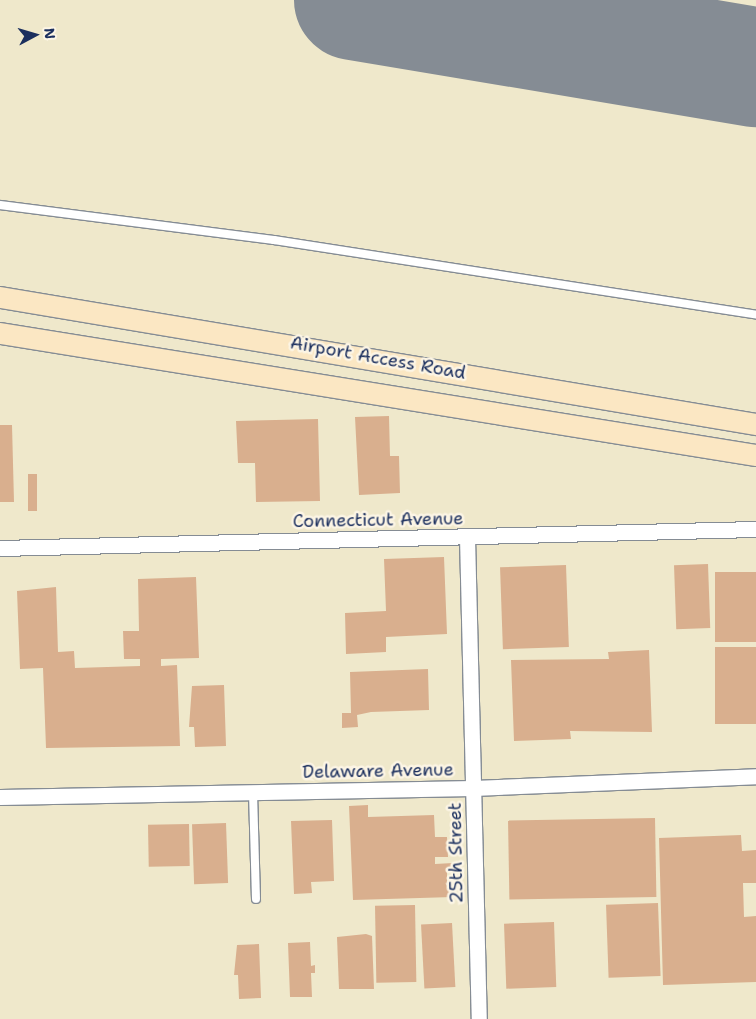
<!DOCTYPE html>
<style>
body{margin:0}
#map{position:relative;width:756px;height:1019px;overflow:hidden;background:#efe8cb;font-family:"Shantell Sans",sans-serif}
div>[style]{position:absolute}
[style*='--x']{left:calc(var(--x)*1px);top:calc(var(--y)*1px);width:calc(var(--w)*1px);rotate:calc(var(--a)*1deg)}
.runway>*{height:120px;margin:-60px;padding:0 60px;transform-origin:60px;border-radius:60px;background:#858c94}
.building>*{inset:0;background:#d9af8e;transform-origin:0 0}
.roads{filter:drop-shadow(1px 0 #858c94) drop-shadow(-1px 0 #858c94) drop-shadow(0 1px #858c94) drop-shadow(0 -1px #858c94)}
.service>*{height:8px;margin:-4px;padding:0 4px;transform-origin:4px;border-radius:4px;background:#fff}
.minor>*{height:15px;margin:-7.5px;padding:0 7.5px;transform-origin:7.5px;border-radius:7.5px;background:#fff}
.secondary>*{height:21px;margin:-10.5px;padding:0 10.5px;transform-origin:10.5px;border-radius:10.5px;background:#fbe7c3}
span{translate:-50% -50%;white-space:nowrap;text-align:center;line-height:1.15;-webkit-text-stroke:5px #fcf5e5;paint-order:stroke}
.street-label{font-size:18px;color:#1b2f5e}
.north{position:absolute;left:10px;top:10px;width:50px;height:50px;-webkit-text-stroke:4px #fcf5e5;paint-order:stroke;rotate:84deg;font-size:14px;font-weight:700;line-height:20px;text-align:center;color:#1b2f5e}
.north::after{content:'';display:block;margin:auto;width:18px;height:22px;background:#1b2f5e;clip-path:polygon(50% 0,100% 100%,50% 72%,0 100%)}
</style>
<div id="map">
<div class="runway">
<i style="--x:354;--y:0;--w:408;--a:9.5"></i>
</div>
<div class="building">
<i style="clip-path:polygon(389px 416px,390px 456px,399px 456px,400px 493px,359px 495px,355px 417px)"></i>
<i style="clip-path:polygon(318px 419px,320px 501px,256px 502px,255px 463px,238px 463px,236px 421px)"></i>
<i style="clip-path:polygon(0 425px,12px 425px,14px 502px,0 502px)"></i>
<i style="left:28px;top:474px;width:9px;height:37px"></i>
<i style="clip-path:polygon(444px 557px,447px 634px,386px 637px,386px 652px,346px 654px,345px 613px,386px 611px,384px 559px)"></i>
<i style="left:708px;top:564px;width:64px;height:34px;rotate:88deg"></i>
<i style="left:566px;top:565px;width:82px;height:66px;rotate:88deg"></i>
<i style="left:756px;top:572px;width:70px;height:41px;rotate:90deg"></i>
<i style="clip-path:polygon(196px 577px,199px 658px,161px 659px,161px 666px,177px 665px,180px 746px,46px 748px,43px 668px,20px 669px,17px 591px,56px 587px,58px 652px,74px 651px,75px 668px,140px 666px,140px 659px,124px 659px,123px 631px,139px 631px,138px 579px)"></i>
<i style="left:756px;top:647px;width:77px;height:41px;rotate:90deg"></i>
<i style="clip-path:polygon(649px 650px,652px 732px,570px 731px,571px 739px,514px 741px,511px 660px,609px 659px,608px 652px)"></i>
<i style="clip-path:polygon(428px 669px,429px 710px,371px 712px,357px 715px,358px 727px,342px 728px,342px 713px,351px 713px,350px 672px)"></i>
<i style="clip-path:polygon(224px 685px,226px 746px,195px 747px,194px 727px,189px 727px,192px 686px)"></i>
<i style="clip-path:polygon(368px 805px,368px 817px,434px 815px,435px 837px,447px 837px,448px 857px,435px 857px,435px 864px,453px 863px,453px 870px,447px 870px,447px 888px,453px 888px,453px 897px,353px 900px,349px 806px)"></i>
<i style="left:655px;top:818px;width:79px;height:147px;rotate:89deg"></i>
<i style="clip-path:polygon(332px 820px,334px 881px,311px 882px,312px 893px,294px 894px,291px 821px)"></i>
<i style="left:226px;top:823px;width:60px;height:34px;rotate:88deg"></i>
<i style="left:189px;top:824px;width:42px;height:41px;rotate:89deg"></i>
<i style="clip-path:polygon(741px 835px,742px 851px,756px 850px,756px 883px,743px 883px,744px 917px,756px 916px,756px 982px,663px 985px,659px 838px)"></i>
<i style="left:658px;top:903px;width:73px;height:52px;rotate:88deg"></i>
<i style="left:415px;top:905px;width:77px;height:40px;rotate:89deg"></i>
<i style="left:554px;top:922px;width:65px;height:50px;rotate:88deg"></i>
<i style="left:452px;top:923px;width:64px;height:31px;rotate:87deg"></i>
<i style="clip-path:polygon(366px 934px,372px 936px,374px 989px,339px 989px,337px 937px)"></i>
<i style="clip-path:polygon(310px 942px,311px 966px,315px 965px,315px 973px,311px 973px,312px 997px,290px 997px,288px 943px)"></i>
<i style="clip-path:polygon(259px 944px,261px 998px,239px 999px,238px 975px,234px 975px,237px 945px)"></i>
</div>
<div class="roads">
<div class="service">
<i style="--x:0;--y:205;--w:276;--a:7.3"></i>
<i style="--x:274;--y:240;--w:488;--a:8.8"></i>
<i style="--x:253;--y:792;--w:107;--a:88.4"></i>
</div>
<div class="minor">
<i style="--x:467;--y:537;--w:482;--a:88.6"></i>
<i style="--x:0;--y:548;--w:756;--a:-1.44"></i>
<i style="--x:0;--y:797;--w:473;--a:-1.1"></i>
<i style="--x:473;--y:788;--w:283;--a:-2.4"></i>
</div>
<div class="secondary">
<i style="--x:0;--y:297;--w:767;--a:9.54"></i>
<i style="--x:0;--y:333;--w:766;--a:9.17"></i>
</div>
</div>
<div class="street-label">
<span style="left:378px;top:358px;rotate:10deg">Airport Access Road</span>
<span style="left:378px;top:520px;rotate:-1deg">Connecticut Avenue</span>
<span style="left:378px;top:771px;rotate:-1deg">Delaware Avenue</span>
<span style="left:456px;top:853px;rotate:-91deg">25th Street</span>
</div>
<div class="north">N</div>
</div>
